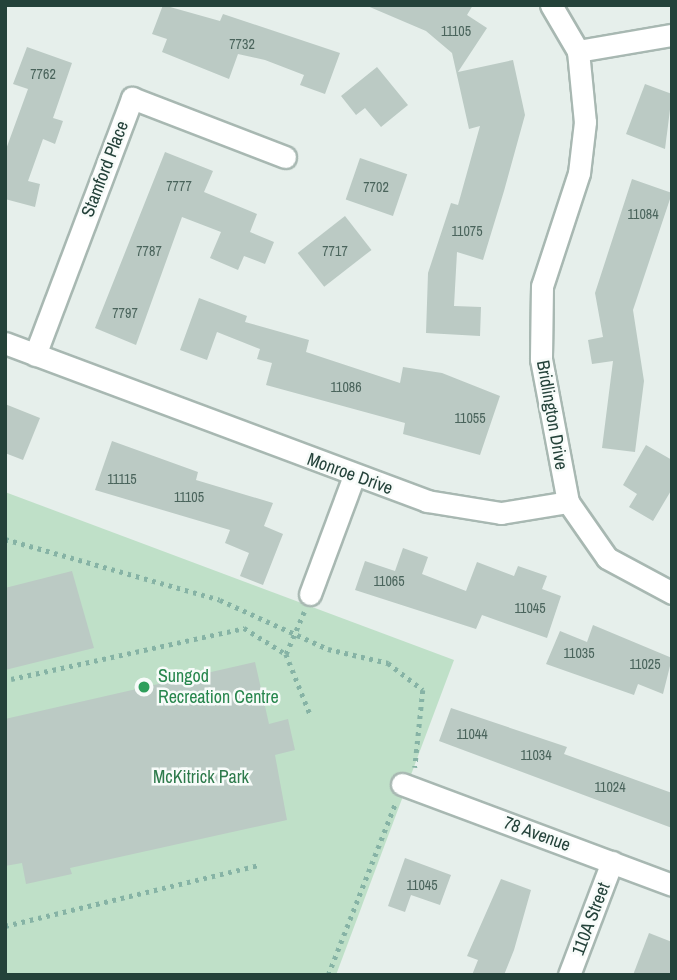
<!DOCTYPE html>
<style>
body{margin:0}
#map{position:relative;width:677px;height:980px;overflow:hidden;background:#e6efeb;font-family:"Archivo Narrow",sans-serif}
div>[style]{position:absolute}
[style*='--x']{left:calc(var(--x)*1px);top:calc(var(--y)*1px);width:calc(var(--w)*1px);rotate:calc(var(--a)*1deg)}
.green>*{inset:0;background:#bfe0c8}
.building>*{inset:0;background:#bbcac4;transform-origin:0 0}
.path>*{height:4.5px;margin-top:-2.25px;transform-origin:0;background:repeating-linear-gradient(90deg,#86b3a5 0 3.5px,transparent 0 8.5px)}
.roads{filter:drop-shadow(2px 0 #a8b8b2) drop-shadow(-2px 0 #a8b8b2) drop-shadow(0 2px #a8b8b2) drop-shadow(0 -2px #a8b8b2)}
.street>*{height:21px;margin:-10.5px;padding:0 10.5px;transform-origin:10.5px;border-radius:10.5px;background:#fff}
.dots>*{width:19px;height:19px;translate:-50% -50%;box-sizing:border-box;border:4px solid #f7fbf9;border-radius:50%}
span{translate:-50% -50%;white-space:nowrap;text-align:center;line-height:1.15;-webkit-text-stroke:5px #f7fbf9;paint-order:stroke}
.number-label{font-size:14px;color:#4a645c}
.number-label span{-webkit-text-stroke-width:0}
.street-label{font-size:18px;color:#24423a}
.leisure-label{font-size:18px;color:#27864d}
.left{translate:0 -50%;text-align:left}
.park-label{font-size:18px;color:#2d7a4b}
.frame{position:absolute;inset:0;border:7px solid #24423a;pointer-events:none}
</style>
<div id="map">
<div class="green">
<i style="clip-path:polygon(5px 492px,454px 660px,336px 975px,5px 975px)"></i>
</div>
<div class="building">
<i style="clip-path:polygon(163px 5px,220px 21px,223px 14px,340px 53px,325px 94px,300px 85px,304px 75px,265px 60px,238px 54px,229px 79px,162px 52px,167px 39px,152px 34px)"></i>
<i style="clip-path:polygon(365px 5px,473px 5px,467px 15px,487px 28px,458px 72px,513px 60px,525px 115px,504px 191px,483px 260px,457px 252px,454px 306px,481px 307px,480px 336px,426px 333px,428px 273px,451px 203px,458px 205px,480px 126px,469px 129px,452px 53px,426px 31px)"></i>
<i style="clip-path:polygon(27px 47px,72px 63px,53px 118px,63px 121px,55px 144px,43px 139px,28px 181px,40px 184px,35px 207px,5px 199px,5px 152px,28px 89px,13px 84px)"></i>
<i style="clip-path:polygon(377px 67px,408px 105px,381px 127px,365px 108px,356px 115px,341px 96px)"></i>
<i style="clip-path:polygon(645px 84px,672px 94px,665px 149px,626px 134px)"></i>
<i style="clip-path:polygon(165px 152px,213px 171px,204px 192px,257px 214px,250px 232px,274px 242px,265px 264px,244px 256px,238px 270px,210px 258px,221px 232px,182px 217px,136px 345px,95px 328px)"></i>
<i style="left:360px;top:158px;width:50px;height:44px;rotate:19deg"></i>
<i style="clip-path:polygon(632px 179px,672px 193px,633px 310px,644px 381px,635px 452px,602px 448px,613px 361px,592px 364px,588px 340px,603px 337px,595px 293px)"></i>
<i style="left:345px;top:216px;width:43px;height:60px;rotate:52deg"></i>
<i style="clip-path:polygon(199px 298px,247px 316px,245px 322px,309px 340px,306px 352px,400px 383px,403px 367px,442px 373px,500px 396px,480px 455px,403px 434px,405px 423px,266px 385px,272px 363px,257px 359px,260px 349px,217px 332px,207px 360px,180px 350px)"></i>
<i style="clip-path:polygon(5px 404px,40px 418px,23px 460px,5px 453px)"></i>
<i style="clip-path:polygon(112px 441px,198px 472px,196px 480px,273px 503px,264px 526px,283px 534px,263px 585px,240px 576px,249px 553px,225px 543px,230px 530px,95px 490px)"></i>
<i style="clip-path:polygon(646px 445px,672px 460px,672px 489px,653px 521px,629px 507px,637px 494px,623px 485px)"></i>
<i style="clip-path:polygon(403px 548px,428px 557px,422px 574px,466px 591px,477px 562px,514px 576px,518px 566px,547px 576px,542px 589px,561px 596px,547px 638px,482px 615px,476px 629px,355px 590px,365px 561px,395px 571px)"></i>
<i style="clip-path:polygon(72px 571px,94px 648px,5px 670px,5px 588px)"></i>
<i style="clip-path:polygon(593px 625px,672px 658px,663px 694px,638px 684px,634px 695px,546px 664px,560px 631px,587px 642px)"></i>
<i style="clip-path:polygon(255px 662px,269px 724px,288px 719px,295px 750px,275px 755px,287px 820px,70px 868px,72px 874px,26px 884px,22px 863px,5px 866px,5px 719px)"></i>
<i style="clip-path:polygon(451px 708px,567px 747px,564px 754px,672px 793px,672px 828px,439px 741px)"></i>
<i style="clip-path:polygon(405px 858px,451px 875px,440px 905px,411px 895px,405px 912px,388px 906px)"></i>
<i style="clip-path:polygon(501px 879px,531px 890px,514px 950px,504px 975px,472px 975px,478px 960px,467px 956px)"></i>
<i style="clip-path:polygon(649px 933px,672px 942px,672px 975px,633px 975px)"></i>
</div>
<div class="path">
<i style="--x:5;--y:539;--w:223;--a:15.8"></i>
<i style="--x:220;--y:600;--w:119;--a:24.4"></i>
<i style="--x:328;--y:649;--w:62;--a:13.1"></i>
<i style="--x:388;--y:663;--w:44;--a:37.6"></i>
<i style="--x:423;--y:690;--w:78;--a:95.9"></i>
<i style="--x:286;--y:654;--w:65;--a:68.2"></i>
<i style="--x:11;--y:679;--w:239;--a:-12.3"></i>
<i style="--x:244;--y:628;--w:49;--a:31.8"></i>
<i style="--x:286;--y:654;--w:46;--a:-66.8"></i>
<i style="--x:5;--y:926;--w:262;--a:-13.5"></i>
<i style="--x:328;--y:975;--w:184;--a:-68.6"></i>
</div>
<div class="roads">
<div class="street">
<i style="--x:551;--y:5;--w:53;--a:59.6"></i>
<i style="--x:578;--y:51;--w:71;--a:84.4"></i>
<i style="--x:585;--y:122;--w:51;--a:96.7"></i>
<i style="--x:579;--y:173;--w:119;--a:108.1"></i>
<i style="--x:542;--y:286;--w:73;--a:90.8"></i>
<i style="--x:541;--y:359;--w:146;--a:79.3"></i>
<i style="--x:578;--y:51;--w:95;--a:-9.7"></i>
<i style="--x:5;--y:343;--w:451;--a:20.5"></i>
<i style="--x:427;--y:501;--w:75;--a:9.2"></i>
<i style="--x:501;--y:513;--w:68;--a:-9.3"></i>
<i style="--x:568;--y:502;--w:68;--a:55.1"></i>
<i style="--x:607;--y:558;--w:74;--a:28.3"></i>
<i style="--x:35;--y:355;--w:275;--a:-69.3"></i>
<i style="--x:132;--y:98;--w:164;--a:21.1"></i>
<i style="--x:310;--y:594;--w:126;--a:-69.6"></i>
<i style="--x:402;--y:784;--w:288;--a:20.5"></i>
<i style="--x:569;--y:975;--w:121;--a:-69.2"></i>
</div>
</div>
<div class="dots">
<i style="left:144px;top:687px;background:#2e9e5b"></i>
</div>
<div class="number-label">
<span style="left:456px;top:31px">11105</span>
<span style="left:242px;top:44px">7732</span>
<span style="left:43px;top:74px">7762</span>
<span style="left:179px;top:186px">7777</span>
<span style="left:376px;top:187px">7702</span>
<span style="left:643px;top:214px">11084</span>
<span style="left:467px;top:231px">11075</span>
<span style="left:149px;top:251px">7787</span>
<span style="left:335px;top:251px">7717</span>
<span style="left:125px;top:313px">7797</span>
<span style="left:346px;top:387px">11086</span>
<span style="left:470px;top:418px">11055</span>
<span style="left:122px;top:479px">11115</span>
<span style="left:189px;top:497px">11105</span>
<span style="left:389px;top:581px">11065</span>
<span style="left:530px;top:608px">11045</span>
<span style="left:579px;top:653px">11035</span>
<span style="left:645px;top:664px">11025</span>
<span style="left:472px;top:734px">11044</span>
<span style="left:536px;top:755px">11034</span>
<span style="left:610px;top:787px">11024</span>
<span style="left:422px;top:885px">11045</span>
</div>
<div class="street-label">
<span style="left:105px;top:169px;rotate:-69deg">Stamford Place</span>
<span style="left:552px;top:415px;rotate:80deg">Bridlington Drive</span>
<span style="left:350px;top:474px;rotate:20deg">Monroe Drive</span>
<span style="left:537px;top:834px;rotate:20deg">78 Avenue</span>
<span style="left:591px;top:919px;rotate:-69deg">110A Street</span>
</div>
<div class="leisure-label">
<span class="left" style="left:158px;top:687px">Sungod<br>Recreation Centre</span>
</div>
<div class="park-label">
<span style="left:201px;top:777px">McKitrick Park</span>
</div>
<div class="frame"></div>
</div>
